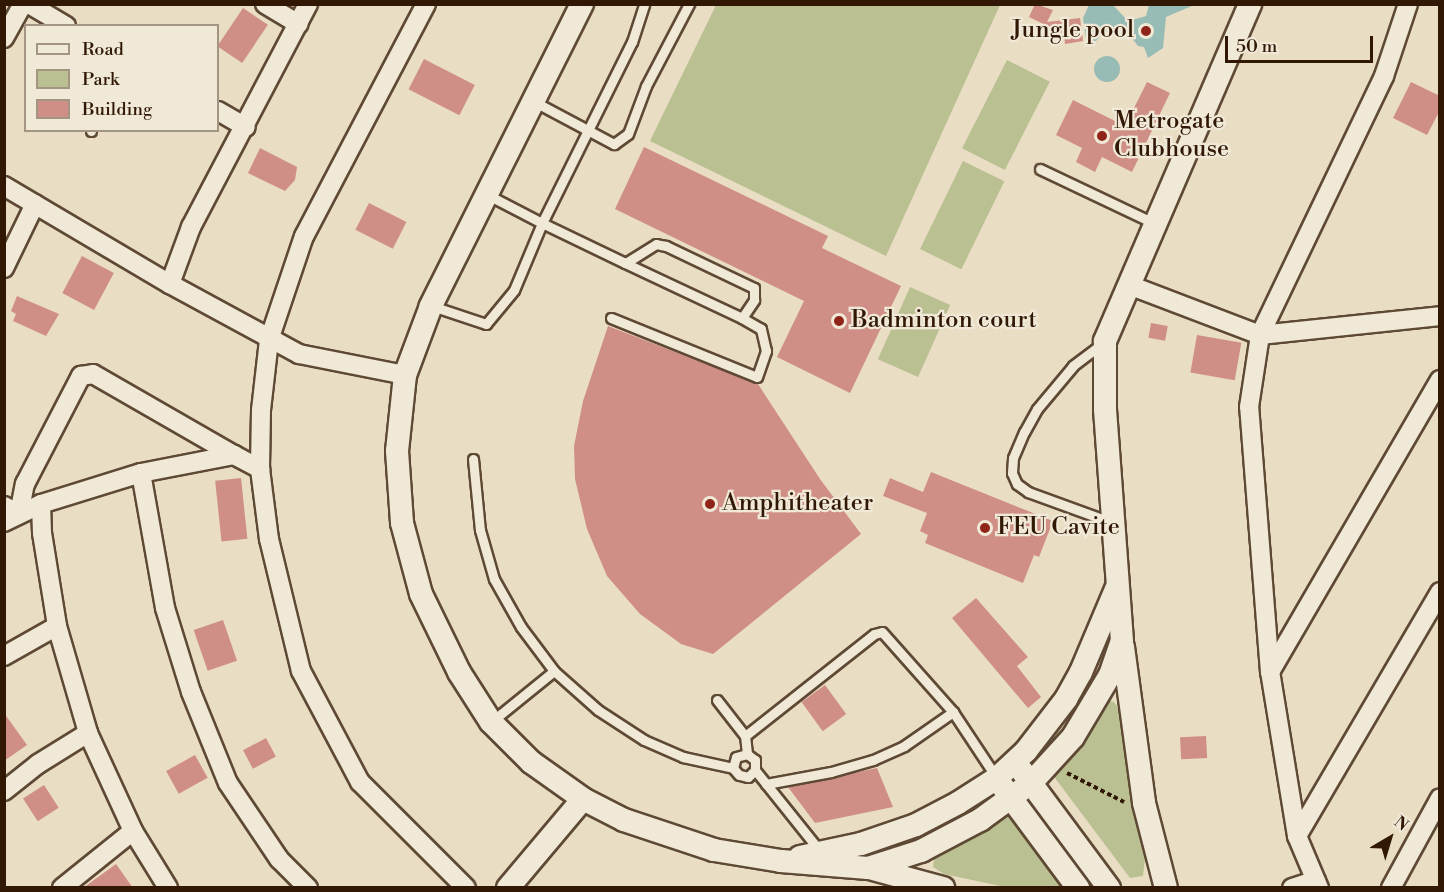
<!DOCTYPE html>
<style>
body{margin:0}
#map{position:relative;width:1444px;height:892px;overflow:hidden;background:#e9ddc3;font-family:"Libre Bodoni",serif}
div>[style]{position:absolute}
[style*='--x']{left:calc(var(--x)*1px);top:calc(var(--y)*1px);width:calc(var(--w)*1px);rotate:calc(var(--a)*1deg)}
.green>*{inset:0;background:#bac091;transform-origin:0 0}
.water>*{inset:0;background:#97bbb5}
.round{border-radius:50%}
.building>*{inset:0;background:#d08f86;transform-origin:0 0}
.path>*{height:4px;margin-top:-2px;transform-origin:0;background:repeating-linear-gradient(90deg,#301804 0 4.5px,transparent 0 7.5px)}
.roads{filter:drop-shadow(2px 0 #5e4934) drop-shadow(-2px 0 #5e4934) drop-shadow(0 2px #5e4934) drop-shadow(0 -2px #5e4934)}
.service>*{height:9px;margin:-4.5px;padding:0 4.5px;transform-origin:4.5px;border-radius:4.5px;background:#f1e9d8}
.minor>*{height:18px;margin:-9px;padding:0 9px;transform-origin:9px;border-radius:9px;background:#f1e9d8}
.tertiary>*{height:22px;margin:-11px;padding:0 11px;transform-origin:11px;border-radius:11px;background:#f1e9d8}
.dots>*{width:16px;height:16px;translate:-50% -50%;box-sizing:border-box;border:3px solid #f1e9d8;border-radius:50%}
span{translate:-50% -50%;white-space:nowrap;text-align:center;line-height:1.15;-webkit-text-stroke:4.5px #f1e9d8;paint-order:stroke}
.poi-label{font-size:24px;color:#301804}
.right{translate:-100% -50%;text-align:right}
.left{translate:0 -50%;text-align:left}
.frame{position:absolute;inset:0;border:6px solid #301804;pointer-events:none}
.legend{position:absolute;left:24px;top:24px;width:195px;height:108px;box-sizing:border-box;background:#f1e9d8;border:2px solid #a49583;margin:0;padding:8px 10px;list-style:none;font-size:18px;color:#301804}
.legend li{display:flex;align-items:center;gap:12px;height:30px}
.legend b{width:30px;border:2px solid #a49583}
.north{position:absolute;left:1360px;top:808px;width:60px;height:60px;-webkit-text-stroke:4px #f1e9d8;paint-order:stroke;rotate:38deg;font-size:16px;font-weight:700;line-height:24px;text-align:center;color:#301804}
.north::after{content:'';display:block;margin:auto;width:21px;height:27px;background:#301804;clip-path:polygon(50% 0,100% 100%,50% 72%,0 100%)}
.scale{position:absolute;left:1225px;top:36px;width:148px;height:27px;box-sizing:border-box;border:3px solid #301804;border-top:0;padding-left:8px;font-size:18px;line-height:21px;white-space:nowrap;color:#301804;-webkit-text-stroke:4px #f1e9d8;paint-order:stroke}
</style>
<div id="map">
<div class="green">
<i style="clip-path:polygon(716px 5px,1000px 5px,886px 256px,650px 141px)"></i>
<i style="left:1007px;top:60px;width:48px;height:99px;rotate:27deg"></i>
<i style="left:963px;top:161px;width:46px;height:98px;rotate:26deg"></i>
<i style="left:910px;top:287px;width:44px;height:79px;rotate:24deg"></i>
<i style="clip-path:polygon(1106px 700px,1114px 702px,1119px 709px,1133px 807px,1145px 859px,1143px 876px,1130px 878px,1052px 774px)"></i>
<i style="clip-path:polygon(1017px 812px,1073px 887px,1005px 887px,944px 874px,933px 867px,935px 853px,953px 841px)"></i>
</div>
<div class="water">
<i style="clip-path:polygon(1089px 5px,1113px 5px,1126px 19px,1136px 19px,1146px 16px,1149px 5px,1194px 5px,1166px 17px,1163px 48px,1148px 58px,1144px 47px,1138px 46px,1126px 30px,1116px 28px,1104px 32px,1096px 41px,1086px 39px,1083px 18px)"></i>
<i class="round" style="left:1094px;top:56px;width:26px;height:26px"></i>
</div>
<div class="building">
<i style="clip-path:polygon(1035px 4px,1053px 10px,1047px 22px,1080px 18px,1083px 41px,1065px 44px,1064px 34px,1029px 17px)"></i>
<i style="left:243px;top:8px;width:30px;height:46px;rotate:34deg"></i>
<i style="left:424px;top:59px;width:57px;height:34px;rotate:27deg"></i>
<i style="clip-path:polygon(1147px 82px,1170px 93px,1132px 172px,1102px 157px,1095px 172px,1076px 162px,1082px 148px,1056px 135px,1073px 100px,1125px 126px)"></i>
<i style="clip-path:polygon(1411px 82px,1440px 96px,1440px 110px,1427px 135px,1393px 118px)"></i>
<i style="clip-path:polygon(644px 147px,828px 236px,822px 248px,901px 286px,850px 393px,777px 357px,804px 301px,615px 209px)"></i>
<i style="clip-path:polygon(260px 148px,297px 167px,295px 180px,285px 191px,248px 173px)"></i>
<i style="left:369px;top:203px;width:42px;height:30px;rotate:27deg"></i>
<i style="left:82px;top:256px;width:36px;height:42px;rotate:28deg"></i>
<i style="clip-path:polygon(17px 296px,59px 314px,46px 336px,13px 321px,16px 314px,11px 311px)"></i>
<i style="left:1151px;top:323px;width:17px;height:15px;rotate:10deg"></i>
<i style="clip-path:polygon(608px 326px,758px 384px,820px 479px,861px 534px,713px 654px,681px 644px,640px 614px,607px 576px,587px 529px,575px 479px,574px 446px,583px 401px)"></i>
<i style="left:1197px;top:335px;width:45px;height:38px;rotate:10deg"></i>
<i style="clip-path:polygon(931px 472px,1053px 521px,1039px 557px,1034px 555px,1023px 583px,925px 543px,928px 535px,920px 531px,927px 513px,883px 496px,890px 478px,923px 492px)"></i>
<i style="left:241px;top:478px;width:61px;height:26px;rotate:84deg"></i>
<i style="clip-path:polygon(976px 598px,1028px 657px,1017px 666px,1041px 697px,1028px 708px,952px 618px)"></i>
<i style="left:223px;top:620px;width:43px;height:31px;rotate:71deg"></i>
<i style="left:825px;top:685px;width:36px;height:29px;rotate:54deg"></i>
<i style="clip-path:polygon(4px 713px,27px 745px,4px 761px)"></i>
<i style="left:1206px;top:736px;width:22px;height:26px;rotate:87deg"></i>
<i style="left:266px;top:738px;width:21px;height:26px;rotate:62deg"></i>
<i style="left:195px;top:755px;width:26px;height:33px;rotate:61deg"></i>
<i style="clip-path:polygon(877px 768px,893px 807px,815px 823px,788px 787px)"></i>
<i style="left:44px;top:785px;width:27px;height:25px;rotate:57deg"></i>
<i style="clip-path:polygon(116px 864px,133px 888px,83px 888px)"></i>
</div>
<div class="path">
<i style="--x:1067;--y:773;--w:64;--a:27"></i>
</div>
<div class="roads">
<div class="service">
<i style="--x:533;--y:101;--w:92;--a:28"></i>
<i style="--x:614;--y:144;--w:17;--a:-36"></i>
<i style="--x:628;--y:134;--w:51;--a:-69.4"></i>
<i style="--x:646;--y:86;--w:93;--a:-62.3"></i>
<i style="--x:91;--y:131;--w:1;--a:-90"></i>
<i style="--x:1040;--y:169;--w:128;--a:25.4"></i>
<i style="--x:486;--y:194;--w:63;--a:27.4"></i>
<i style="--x:542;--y:223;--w:92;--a:25.7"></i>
<i style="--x:625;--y:263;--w:129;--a:25.2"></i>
<i style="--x:742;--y:318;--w:22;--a:-56"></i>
<i style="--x:754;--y:300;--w:12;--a:-90"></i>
<i style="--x:754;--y:288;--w:98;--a:-154.5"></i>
<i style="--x:666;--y:246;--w:10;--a:-169"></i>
<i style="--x:656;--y:244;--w:36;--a:148"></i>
<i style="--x:432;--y:306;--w:57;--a:18.4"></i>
<i style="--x:486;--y:324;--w:44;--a:-50.5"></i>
<i style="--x:514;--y:290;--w:73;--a:-67.3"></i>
<i style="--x:542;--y:223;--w:202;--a:-63.6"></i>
<i style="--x:632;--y:42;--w:40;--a:-72"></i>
<i style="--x:611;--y:318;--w:157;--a:22"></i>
<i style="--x:757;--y:377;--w:28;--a:-71"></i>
<i style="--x:766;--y:351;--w:23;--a:-103"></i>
<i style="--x:761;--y:329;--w:22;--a:-150"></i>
<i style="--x:1103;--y:343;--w:38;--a:143"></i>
<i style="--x:1073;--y:366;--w:56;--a:129.9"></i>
<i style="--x:1037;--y:409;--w:26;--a:119"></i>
<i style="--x:1024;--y:432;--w:28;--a:113"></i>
<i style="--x:1013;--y:458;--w:15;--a:94"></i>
<i style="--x:1012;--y:473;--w:12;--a:66"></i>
<i style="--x:1017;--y:484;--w:14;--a:36"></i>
<i style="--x:1028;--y:492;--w:90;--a:20"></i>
<i style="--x:473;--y:459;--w:71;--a:84.4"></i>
<i style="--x:480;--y:530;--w:51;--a:74.1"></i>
<i style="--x:494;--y:579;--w:55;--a:60.6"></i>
<i style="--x:521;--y:627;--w:55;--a:53.1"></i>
<i style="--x:554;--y:671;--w:59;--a:41.6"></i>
<i style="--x:598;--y:710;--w:55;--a:33.1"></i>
<i style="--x:644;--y:740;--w:43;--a:23.6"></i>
<i style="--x:683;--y:757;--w:51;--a:12.4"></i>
<i style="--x:717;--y:700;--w:46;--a:52.1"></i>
<i style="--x:491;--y:722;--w:81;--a:-39"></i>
<i style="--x:747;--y:754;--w:18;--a:-96"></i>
<i style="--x:745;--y:736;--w:164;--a:-38.3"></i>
<i style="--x:874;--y:634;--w:8;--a:-14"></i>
<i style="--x:882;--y:632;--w:107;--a:48.4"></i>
<i style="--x:953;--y:712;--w:78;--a:56.5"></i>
<i style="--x:747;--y:754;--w:10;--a:37"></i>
<i style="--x:755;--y:760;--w:10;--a:90"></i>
<i style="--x:755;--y:770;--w:10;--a:135"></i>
<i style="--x:748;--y:777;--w:9;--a:-167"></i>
<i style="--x:739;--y:775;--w:9;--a:-131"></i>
<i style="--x:733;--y:768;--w:11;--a:-75"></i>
<i style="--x:736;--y:757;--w:11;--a:-15"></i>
<i style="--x:755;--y:770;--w:102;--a:51.3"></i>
<i style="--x:766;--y:784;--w:66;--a:-10.5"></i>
<i style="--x:831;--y:772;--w:44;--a:-15.9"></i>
<i style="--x:873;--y:760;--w:34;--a:-24"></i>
<i style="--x:904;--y:746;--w:60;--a:-34.8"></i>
</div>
<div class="minor">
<i style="--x:29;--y:4;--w:43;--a:30.7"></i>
<i style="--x:265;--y:4;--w:39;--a:31"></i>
<i style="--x:426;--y:4;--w:262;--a:117.7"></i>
<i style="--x:304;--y:236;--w:110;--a:108.6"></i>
<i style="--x:269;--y:340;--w:70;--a:96.5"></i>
<i style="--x:261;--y:410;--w:59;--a:91"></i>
<i style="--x:260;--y:469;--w:71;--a:82.7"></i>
<i style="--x:269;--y:539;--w:136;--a:76.4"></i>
<i style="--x:301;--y:671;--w:126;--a:62"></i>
<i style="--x:360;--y:782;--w:150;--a:45"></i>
<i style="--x:4;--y:38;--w:39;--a:-61"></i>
<i style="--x:218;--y:111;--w:32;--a:30"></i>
<i style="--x:4;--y:186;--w:193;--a:30.6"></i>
<i style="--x:170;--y:284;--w:147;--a:28.5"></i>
<i style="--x:299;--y:354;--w:108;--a:11.2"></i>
<i style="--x:4;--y:268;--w:71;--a:-64.2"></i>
<i style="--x:170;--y:284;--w:61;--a:-69.8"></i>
<i style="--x:191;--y:227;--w:252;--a:-62.3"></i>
<i style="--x:1129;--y:285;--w:140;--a:20.9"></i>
<i style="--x:1260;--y:335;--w:181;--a:-6"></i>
<i style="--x:141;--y:473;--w:137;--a:79.9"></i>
<i style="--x:165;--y:608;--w:88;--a:72.8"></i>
<i style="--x:191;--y:692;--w:98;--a:67.9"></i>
<i style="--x:228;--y:783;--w:92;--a:56.1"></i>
<i style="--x:279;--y:859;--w:41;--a:45"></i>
<i style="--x:41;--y:504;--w:29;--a:88"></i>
<i style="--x:42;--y:533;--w:94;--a:80.8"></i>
<i style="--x:57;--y:626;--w:111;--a:73.8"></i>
<i style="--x:88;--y:733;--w:108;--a:65.3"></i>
<i style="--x:133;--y:831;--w:67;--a:58.4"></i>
<i style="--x:4;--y:506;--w:17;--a:28"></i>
<i style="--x:19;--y:514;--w:31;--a:-79"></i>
<i style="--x:25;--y:484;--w:122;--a:-62.6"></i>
<i style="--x:81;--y:376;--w:12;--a:-9"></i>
<i style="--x:93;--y:374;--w:163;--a:29.9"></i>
<i style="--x:4;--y:522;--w:41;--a:-25.9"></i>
<i style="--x:41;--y:504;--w:105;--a:-17.2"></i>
<i style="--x:141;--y:473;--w:95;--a:-11"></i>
<i style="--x:234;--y:455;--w:30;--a:28"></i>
<i style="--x:4;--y:656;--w:61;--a:-29.5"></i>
<i style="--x:1270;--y:672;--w:338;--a:-59.8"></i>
<i style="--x:4;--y:791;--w:43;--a:-38.5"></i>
<i style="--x:38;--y:764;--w:59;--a:-31.8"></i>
<i style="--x:1297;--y:836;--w:283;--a:-59.6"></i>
<i style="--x:62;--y:888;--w:91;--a:-38.8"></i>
<i style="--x:1292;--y:888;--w:25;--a:-18"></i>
<i style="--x:1319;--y:888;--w:56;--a:-112.9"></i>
<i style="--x:1297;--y:836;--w:166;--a:-99.3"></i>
<i style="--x:1270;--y:672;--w:266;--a:-94.5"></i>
<i style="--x:1249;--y:407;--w:73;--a:-81.3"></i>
<i style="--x:1260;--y:335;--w:287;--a:-64.4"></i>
<i style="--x:1384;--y:76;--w:76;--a:-71.6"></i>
<i style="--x:1391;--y:888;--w:102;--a:-61.4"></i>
</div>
<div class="tertiary">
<i style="--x:582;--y:4;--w:338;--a:116.6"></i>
<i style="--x:431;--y:306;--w:74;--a:110.6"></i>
<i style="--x:405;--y:375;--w:76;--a:96"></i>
<i style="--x:397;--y:451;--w:72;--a:86"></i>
<i style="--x:402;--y:523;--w:73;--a:75"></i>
<i style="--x:421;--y:594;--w:87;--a:64"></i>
<i style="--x:459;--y:672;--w:59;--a:57.4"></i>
<i style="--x:491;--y:722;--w:57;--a:45"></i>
<i style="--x:531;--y:762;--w:64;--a:35.4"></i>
<i style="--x:583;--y:799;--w:46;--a:27.1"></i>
<i style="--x:624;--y:820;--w:95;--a:18.4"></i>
<i style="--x:714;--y:850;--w:68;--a:9.3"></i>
<i style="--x:781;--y:861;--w:87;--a:4.6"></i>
<i style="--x:868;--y:868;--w:56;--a:-17.8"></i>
<i style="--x:921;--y:851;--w:67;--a:-27.7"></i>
<i style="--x:980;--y:820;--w:63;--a:-36"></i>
<i style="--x:1031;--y:783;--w:62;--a:-47.6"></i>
<i style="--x:1073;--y:737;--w:72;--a:-59.2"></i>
<i style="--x:1110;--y:675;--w:36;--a:-71"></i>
<i style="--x:1122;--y:641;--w:233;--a:-94.2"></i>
<i style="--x:1105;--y:409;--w:68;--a:-90"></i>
<i style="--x:1105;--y:341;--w:367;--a:-66.7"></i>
<i style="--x:1123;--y:647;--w:157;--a:82.3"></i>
<i style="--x:1144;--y:803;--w:88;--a:75.5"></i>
<i style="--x:1022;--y:771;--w:146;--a:53.4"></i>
<i style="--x:1003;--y:787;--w:126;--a:53.4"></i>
<i style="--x:800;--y:857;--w:62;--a:-12"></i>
<i style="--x:861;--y:844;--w:58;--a:-19.1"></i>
<i style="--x:916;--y:825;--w:47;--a:-27.6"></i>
<i style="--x:958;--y:803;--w:46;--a:-32.7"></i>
<i style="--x:997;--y:778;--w:40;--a:-43"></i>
<i style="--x:1026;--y:751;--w:66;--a:-52.4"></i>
<i style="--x:1066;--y:699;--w:31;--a:-61"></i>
<i style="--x:1081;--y:672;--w:90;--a:-67.1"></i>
<i style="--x:869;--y:868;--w:77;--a:15.1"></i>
<i style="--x:508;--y:888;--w:116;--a:-49.9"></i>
</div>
</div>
<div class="dots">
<i style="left:1146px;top:31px;background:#8f2418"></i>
<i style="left:1102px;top:136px;background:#8f2418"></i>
<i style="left:839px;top:321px;background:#8f2418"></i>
<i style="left:710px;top:504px;background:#8f2418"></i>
<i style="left:985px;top:528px;background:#8f2418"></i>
</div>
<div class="poi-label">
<span class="right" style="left:1134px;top:31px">Jungle pool</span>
<span class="left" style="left:1114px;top:136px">Metrogate<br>Clubhouse</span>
<span class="left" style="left:851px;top:321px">Badminton court</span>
<span class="left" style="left:722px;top:504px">Amphitheater</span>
<span class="left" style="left:997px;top:528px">FEU Cavite</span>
</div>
<div class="frame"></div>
<ul class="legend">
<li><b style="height:8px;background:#f1e9d8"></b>Road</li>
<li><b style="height:16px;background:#bac091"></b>Park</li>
<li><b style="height:16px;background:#d08f86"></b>Building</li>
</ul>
<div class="north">N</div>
<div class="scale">50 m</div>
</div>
